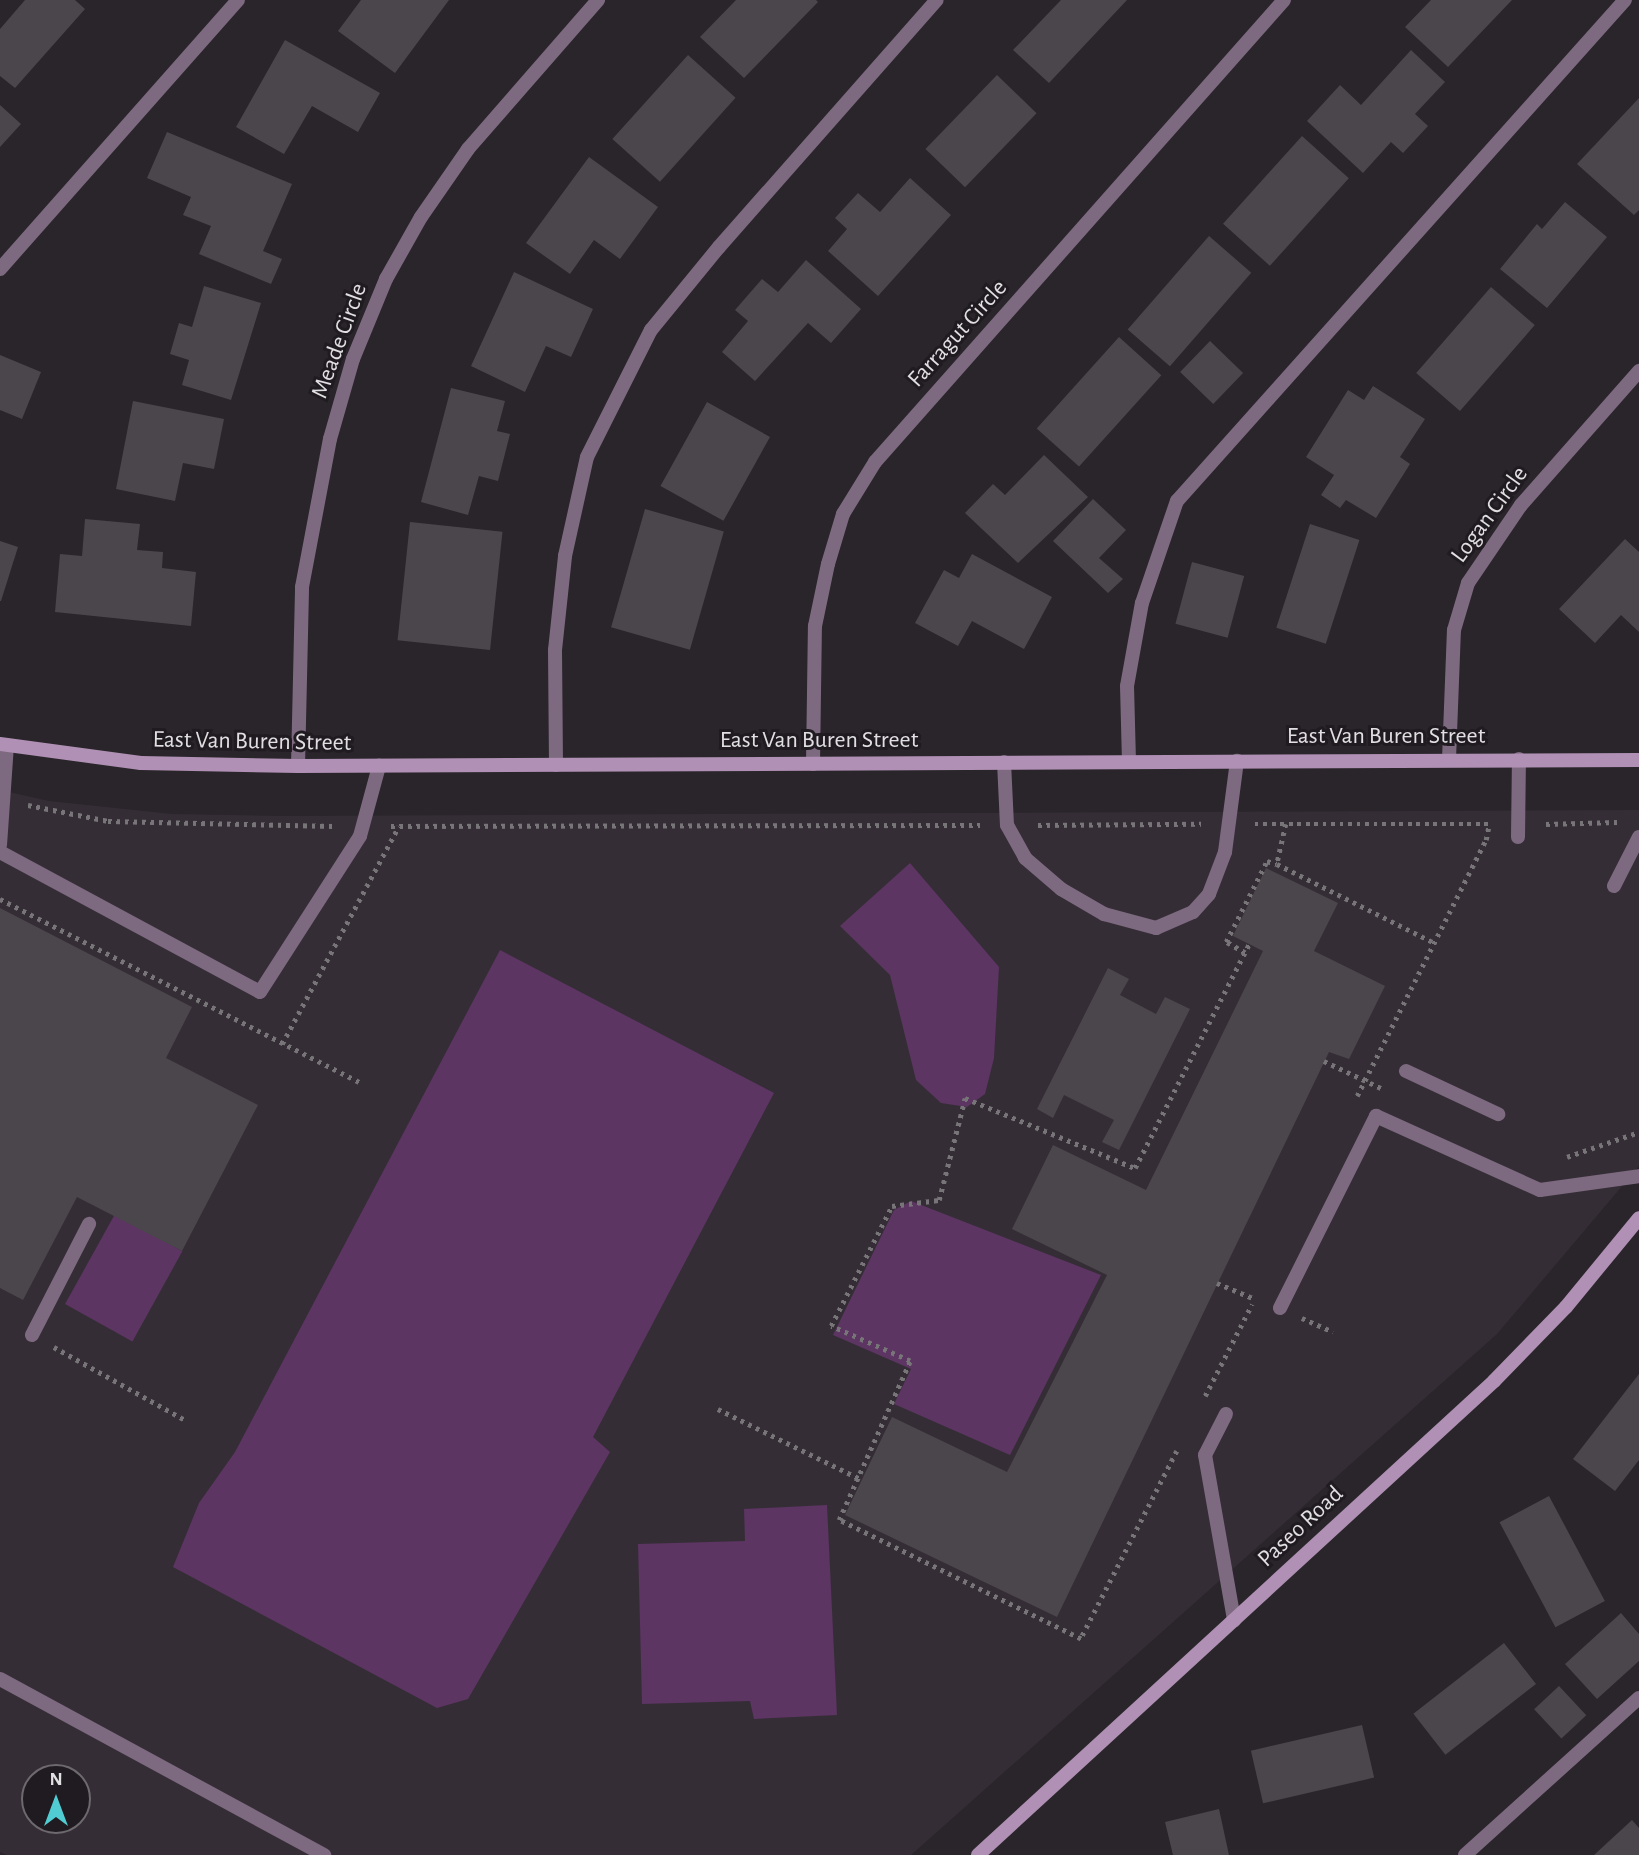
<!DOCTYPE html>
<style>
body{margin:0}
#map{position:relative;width:1639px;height:1855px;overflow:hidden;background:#29252a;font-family:"Alegreya Sans",sans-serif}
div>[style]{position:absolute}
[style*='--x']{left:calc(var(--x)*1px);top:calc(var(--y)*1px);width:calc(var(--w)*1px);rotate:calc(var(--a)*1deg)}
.built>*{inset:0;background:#352d36}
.green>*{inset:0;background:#5c3562;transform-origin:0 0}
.building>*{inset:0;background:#4b464b;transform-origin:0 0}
.path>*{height:4.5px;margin-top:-2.25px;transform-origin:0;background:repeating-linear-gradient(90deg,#787579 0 3.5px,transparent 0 8.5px)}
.lane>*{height:14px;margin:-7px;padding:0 7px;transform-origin:7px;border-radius:7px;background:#7e6a80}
.street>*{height:14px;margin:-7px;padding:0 7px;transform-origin:7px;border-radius:7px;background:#7e6a80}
.secondary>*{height:14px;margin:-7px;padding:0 7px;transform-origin:7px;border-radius:7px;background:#b090b4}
span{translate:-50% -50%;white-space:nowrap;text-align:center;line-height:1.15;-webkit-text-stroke:6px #1f1b20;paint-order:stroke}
.street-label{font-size:24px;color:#e2dfe3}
.north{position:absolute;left:21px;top:1764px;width:70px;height:70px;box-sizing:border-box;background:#1f1b20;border:2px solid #6d696e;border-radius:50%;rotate:0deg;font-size:19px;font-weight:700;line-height:28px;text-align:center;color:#e2dfe3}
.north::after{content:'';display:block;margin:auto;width:24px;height:32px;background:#51ccd3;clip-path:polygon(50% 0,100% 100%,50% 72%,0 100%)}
</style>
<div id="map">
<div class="built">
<i style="clip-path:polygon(evenodd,0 790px,49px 801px,172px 814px,281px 816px,1639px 810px,1639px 1166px,1497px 1334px,911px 1855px,7px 1855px,0 1852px,0 790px,35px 1778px,77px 1778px,77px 1820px,35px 1820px,35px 1778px)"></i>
</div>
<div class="green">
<i style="clip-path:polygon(910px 863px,999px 967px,994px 1058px,985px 1094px,967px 1107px,941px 1103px,916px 1080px,890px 975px,840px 926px)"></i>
<i style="clip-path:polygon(500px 950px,774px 1093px,593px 1437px,610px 1452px,468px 1699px,437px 1708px,173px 1567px,199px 1503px,235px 1452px)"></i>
<i style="clip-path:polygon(911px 1201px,1101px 1275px,1010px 1455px,894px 1404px,911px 1369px,833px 1335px,894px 1210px)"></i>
<i style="left:115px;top:1214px;width:77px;height:103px;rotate:29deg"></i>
<i style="clip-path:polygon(827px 1505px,837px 1715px,754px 1719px,750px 1701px,642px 1704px,638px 1544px,745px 1541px,744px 1509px)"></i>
</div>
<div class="building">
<i style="clip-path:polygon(25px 0,75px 0,85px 9px,15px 88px,0 76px,0 29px)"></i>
<i style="clip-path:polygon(361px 0,449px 0,395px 73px,338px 31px)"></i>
<i style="clip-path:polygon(736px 0,816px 0,818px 2px,744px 78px,700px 37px)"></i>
<i style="clip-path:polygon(1061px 0,1127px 0,1049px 83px,1013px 50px)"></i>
<i style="clip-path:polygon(1431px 0,1512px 0,1448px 67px,1405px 27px)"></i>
<i style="clip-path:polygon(285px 40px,380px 93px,358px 132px,312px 106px,284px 154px,236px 127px)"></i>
<i style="clip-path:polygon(1411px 50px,1445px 82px,1415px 114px,1428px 126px,1403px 153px,1391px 142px,1363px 173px,1307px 121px,1340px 85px,1361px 105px)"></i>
<i style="left:688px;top:55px;width:64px;height:113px;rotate:42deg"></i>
<i style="left:997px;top:75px;width:55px;height:103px;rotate:44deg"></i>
<i style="clip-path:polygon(1639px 98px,1639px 210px,1634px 215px,1577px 164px)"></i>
<i style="clip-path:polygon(0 105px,21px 124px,0 147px)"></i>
<i style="clip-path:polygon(167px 132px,292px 184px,263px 251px,282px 259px,271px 284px,199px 254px,211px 226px,183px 215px,191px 197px,147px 178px)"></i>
<i style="left:1302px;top:136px;width:63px;height:118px;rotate:42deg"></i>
<i style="clip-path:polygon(589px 157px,658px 207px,620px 259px,594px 240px,570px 274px,526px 243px)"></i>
<i style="clip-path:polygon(910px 178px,951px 215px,878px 296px,828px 251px,847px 229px,835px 218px,858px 193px,880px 212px)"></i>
<i style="clip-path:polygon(1565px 202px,1607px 237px,1547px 308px,1500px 269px,1537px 224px,1542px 229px)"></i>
<i style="left:1209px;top:236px;width:56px;height:124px;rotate:41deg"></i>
<i style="clip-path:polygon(806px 260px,861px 309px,831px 343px,808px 323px,755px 381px,722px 352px,748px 321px,735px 310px,762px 279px,778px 292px)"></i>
<i style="clip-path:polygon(514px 272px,593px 309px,571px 357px,546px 346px,525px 392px,471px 366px)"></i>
<i style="clip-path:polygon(204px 286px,261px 303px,231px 400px,182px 385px,189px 360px,170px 354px,179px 323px,192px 327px)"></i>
<i style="left:1491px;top:287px;width:58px;height:114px;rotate:41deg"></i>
<i style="left:1119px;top:337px;width:57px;height:123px;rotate:42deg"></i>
<i style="left:1210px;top:341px;width:46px;height:43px;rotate:44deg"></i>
<i style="clip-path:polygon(0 355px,41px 372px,22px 419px,0 410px)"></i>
<i style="clip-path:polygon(1373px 386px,1425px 419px,1400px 457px,1410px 464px,1376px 518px,1346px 500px,1340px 508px,1321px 495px,1334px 475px,1306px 457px,1348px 390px,1364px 400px)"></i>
<i style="clip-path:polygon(451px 388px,505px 401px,497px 431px,510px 434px,498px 481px,479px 476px,468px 515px,421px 502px)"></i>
<i style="clip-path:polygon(133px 401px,224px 419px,214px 469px,183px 463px,175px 501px,116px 489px)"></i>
<i style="left:707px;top:402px;width:72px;height:96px;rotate:29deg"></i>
<i style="clip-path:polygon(1044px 455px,1088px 497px,1018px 563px,965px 513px,993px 484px,1005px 495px)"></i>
<i style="clip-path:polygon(1093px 499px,1126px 530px,1099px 558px,1123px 579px,1108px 593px,1053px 541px)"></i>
<i style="left:645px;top:509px;width:82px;height:123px;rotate:16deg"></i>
<i style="clip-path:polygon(85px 519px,140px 524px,137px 550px,163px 552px,162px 568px,196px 572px,191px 626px,55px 612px,60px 554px,82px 556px)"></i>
<i style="left:410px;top:522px;width:93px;height:119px;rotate:6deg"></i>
<i style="left:1310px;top:524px;width:52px;height:109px;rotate:18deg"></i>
<i style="clip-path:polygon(1625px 539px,1639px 552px,1639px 632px,1621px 615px,1595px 643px,1559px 609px)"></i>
<i style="clip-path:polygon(0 541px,18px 547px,1px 601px,0 601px)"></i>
<i style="clip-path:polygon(972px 554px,1052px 597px,1024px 649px,972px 621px,958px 646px,915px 623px,944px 570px,959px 578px)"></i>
<i style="left:1192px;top:562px;width:54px;height:64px;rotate:15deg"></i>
<i style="clip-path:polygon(1266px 868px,1338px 903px,1314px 951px,1385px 986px,1349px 1059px,1329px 1052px,1057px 1617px,845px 1515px,892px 1417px,1007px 1472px,1107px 1275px,1012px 1229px,1053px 1145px,1146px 1190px,1263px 951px,1233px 936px)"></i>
<i style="clip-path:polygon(0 908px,192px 1007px,166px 1058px,258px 1105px,182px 1251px,77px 1197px,23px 1300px,0 1288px)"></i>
<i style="clip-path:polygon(1108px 968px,1129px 979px,1120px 995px,1156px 1014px,1165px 997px,1190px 1009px,1119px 1150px,1102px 1142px,1114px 1120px,1064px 1095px,1053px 1118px,1037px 1109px)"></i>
<i style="clip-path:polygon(1639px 1374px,1639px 1460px,1615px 1491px,1573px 1459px)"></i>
<i style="left:1549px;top:1496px;width:119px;height:56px;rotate:62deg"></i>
<i style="clip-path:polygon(1621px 1613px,1639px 1634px,1639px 1661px,1597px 1699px,1565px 1664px)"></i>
<i style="left:1504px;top:1643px;width:52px;height:115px;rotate:52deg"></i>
<i style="left:1559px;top:1686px;width:40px;height:34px;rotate:47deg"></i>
<i style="left:1362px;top:1725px;width:54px;height:114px;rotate:77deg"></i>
<i style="clip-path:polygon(1219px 1809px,1229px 1855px,1173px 1855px,1165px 1822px)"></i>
<i style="clip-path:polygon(1632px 1820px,1639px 1828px,1639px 1855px,1594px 1855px)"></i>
</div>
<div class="path">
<i style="--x:28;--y:805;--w:82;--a:11.3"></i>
<i style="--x:108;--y:821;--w:225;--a:1.3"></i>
<i style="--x:1255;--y:824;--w:236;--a:0"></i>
<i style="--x:1286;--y:824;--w:41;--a:102.7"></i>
<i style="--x:1277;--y:864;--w:174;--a:26.6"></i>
<i style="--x:1546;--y:824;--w:71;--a:-1.6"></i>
<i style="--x:1038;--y:825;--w:163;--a:-0.4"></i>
<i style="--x:391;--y:826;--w:589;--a:-0.1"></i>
<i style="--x:0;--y:899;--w:405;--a:27"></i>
<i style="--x:1245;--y:953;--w:22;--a:-150"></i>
<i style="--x:1226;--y:942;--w:91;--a:-63.2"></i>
<i style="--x:1267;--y:861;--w:10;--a:17"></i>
<i style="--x:282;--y:1044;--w:247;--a:-61.8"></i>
<i style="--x:1324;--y:1061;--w:63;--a:25.3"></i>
<i style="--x:1357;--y:1096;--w:287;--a:-63.3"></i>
<i style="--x:1486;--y:840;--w:16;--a:-79"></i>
<i style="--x:1567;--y:1157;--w:76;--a:-19.1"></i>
<i style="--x:1217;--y:1283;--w:41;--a:22.8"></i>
<i style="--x:1302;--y:1318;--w:34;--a:24"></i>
<i style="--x:54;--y:1347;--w:152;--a:29.1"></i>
<i style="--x:1205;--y:1396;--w:103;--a:-62.9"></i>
<i style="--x:718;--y:1409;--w:161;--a:26.2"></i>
<i style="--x:1177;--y:1451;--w:211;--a:117.1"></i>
<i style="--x:1081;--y:1639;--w:270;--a:-153.8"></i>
<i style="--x:839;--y:1520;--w:174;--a:-65.9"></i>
<i style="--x:910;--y:1361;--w:86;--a:-156.1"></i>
<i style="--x:831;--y:1326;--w:135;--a:-63.1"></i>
<i style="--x:892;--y:1206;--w:47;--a:-7.3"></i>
<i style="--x:939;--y:1200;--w:105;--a:-75.7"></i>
<i style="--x:965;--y:1098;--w:184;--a:22.4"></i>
<i style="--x:1135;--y:1168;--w:251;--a:-63"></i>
</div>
<div class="lane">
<i style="--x:0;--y:269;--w:359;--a:-48.5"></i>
<i style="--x:1004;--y:762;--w:63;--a:87.3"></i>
<i style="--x:1007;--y:825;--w:38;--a:61"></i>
<i style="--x:1025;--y:858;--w:48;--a:40.7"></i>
<i style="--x:1061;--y:889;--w:50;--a:30.2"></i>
<i style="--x:1104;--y:914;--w:54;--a:15.1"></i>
<i style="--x:1156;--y:928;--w:40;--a:-23.4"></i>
<i style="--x:1193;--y:912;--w:24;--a:-48"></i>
<i style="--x:1209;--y:894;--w:45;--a:-69.1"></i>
<i style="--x:1225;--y:852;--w:92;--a:-82.5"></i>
<i style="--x:1129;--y:762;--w:76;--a:-91.5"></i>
<i style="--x:1127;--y:686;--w:84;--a:-79.8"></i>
<i style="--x:1142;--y:603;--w:108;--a:-71.1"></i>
<i style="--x:1177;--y:501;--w:672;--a:-48.2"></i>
<i style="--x:556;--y:765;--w:115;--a:-90.5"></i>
<i style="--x:555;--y:650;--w:95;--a:-83.9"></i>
<i style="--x:565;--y:556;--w:101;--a:-77.5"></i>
<i style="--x:587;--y:457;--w:142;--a:-63.3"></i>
<i style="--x:651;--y:330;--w:107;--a:-50.7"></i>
<i style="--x:719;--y:247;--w:329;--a:-48.6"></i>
<i style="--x:1518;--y:837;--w:78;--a:-89.3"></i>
<i style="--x:0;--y:845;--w:100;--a:-86"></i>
<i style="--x:0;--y:852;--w:295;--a:28.3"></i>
<i style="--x:260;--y:992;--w:185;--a:-57.3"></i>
<i style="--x:360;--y:836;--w:73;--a:-74.8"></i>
<i style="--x:1614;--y:886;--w:55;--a:-63"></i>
<i style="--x:1406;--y:1071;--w:102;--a:25.1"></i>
<i style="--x:1280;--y:1308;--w:215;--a:-63.4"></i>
<i style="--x:1376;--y:1116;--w:180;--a:24.3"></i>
<i style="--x:1540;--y:1190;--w:100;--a:-8"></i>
<i style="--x:32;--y:1335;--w:125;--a:-62.8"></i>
<i style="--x:1226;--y:1414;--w:46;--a:117.1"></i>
<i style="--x:1205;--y:1455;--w:168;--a:80"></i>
<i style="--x:0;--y:1679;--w:369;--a:28.5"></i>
<i style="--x:1465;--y:1855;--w:234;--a:-42.1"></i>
</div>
<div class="street">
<i style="--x:1449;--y:759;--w:129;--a:-87.8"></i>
<i style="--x:1454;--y:630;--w:49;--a:-73.4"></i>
<i style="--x:1468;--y:583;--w:94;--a:-55.8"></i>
<i style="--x:1521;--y:505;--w:179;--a:-48.6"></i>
<i style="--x:813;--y:764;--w:138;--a:-89.2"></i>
<i style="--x:815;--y:626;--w:63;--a:-78.2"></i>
<i style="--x:828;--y:564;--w:52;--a:-73.3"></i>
<i style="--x:843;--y:514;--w:61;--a:-58.4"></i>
<i style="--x:875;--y:462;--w:617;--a:-48.48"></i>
<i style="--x:298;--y:766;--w:179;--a:-88.7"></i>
<i style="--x:302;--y:587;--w:151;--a:-79.3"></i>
<i style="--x:330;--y:439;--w:83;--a:-74"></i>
<i style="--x:353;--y:359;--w:87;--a:-67.6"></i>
<i style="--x:386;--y:279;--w:71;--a:-60.6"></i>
<i style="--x:421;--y:217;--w:83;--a:-55.3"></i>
<i style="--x:468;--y:149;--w:198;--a:-48.9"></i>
</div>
<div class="secondary">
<i style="--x:0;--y:744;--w:142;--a:7.7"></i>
<i style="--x:141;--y:763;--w:157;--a:1.1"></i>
<i style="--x:298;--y:766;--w:1341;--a:-0.26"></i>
<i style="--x:978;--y:1855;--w:701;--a:-42.57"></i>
<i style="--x:1494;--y:1381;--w:103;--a:-45.8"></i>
<i style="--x:1566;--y:1307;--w:115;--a:-50.6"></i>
</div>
<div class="street-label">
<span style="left:958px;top:334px;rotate:-48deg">Farragut Circle</span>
<span style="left:340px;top:341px;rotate:-70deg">Meade Circle</span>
<span style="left:1490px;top:515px;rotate:-54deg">Logan Circle</span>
<span style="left:1386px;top:737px">East Van Buren Street</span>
<span style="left:819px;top:741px">East Van Buren Street</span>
<span style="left:252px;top:742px;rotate:1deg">East Van Buren Street</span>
<span style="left:1301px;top:1527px;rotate:-43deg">Paseo Road</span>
</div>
<div class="north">N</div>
</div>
